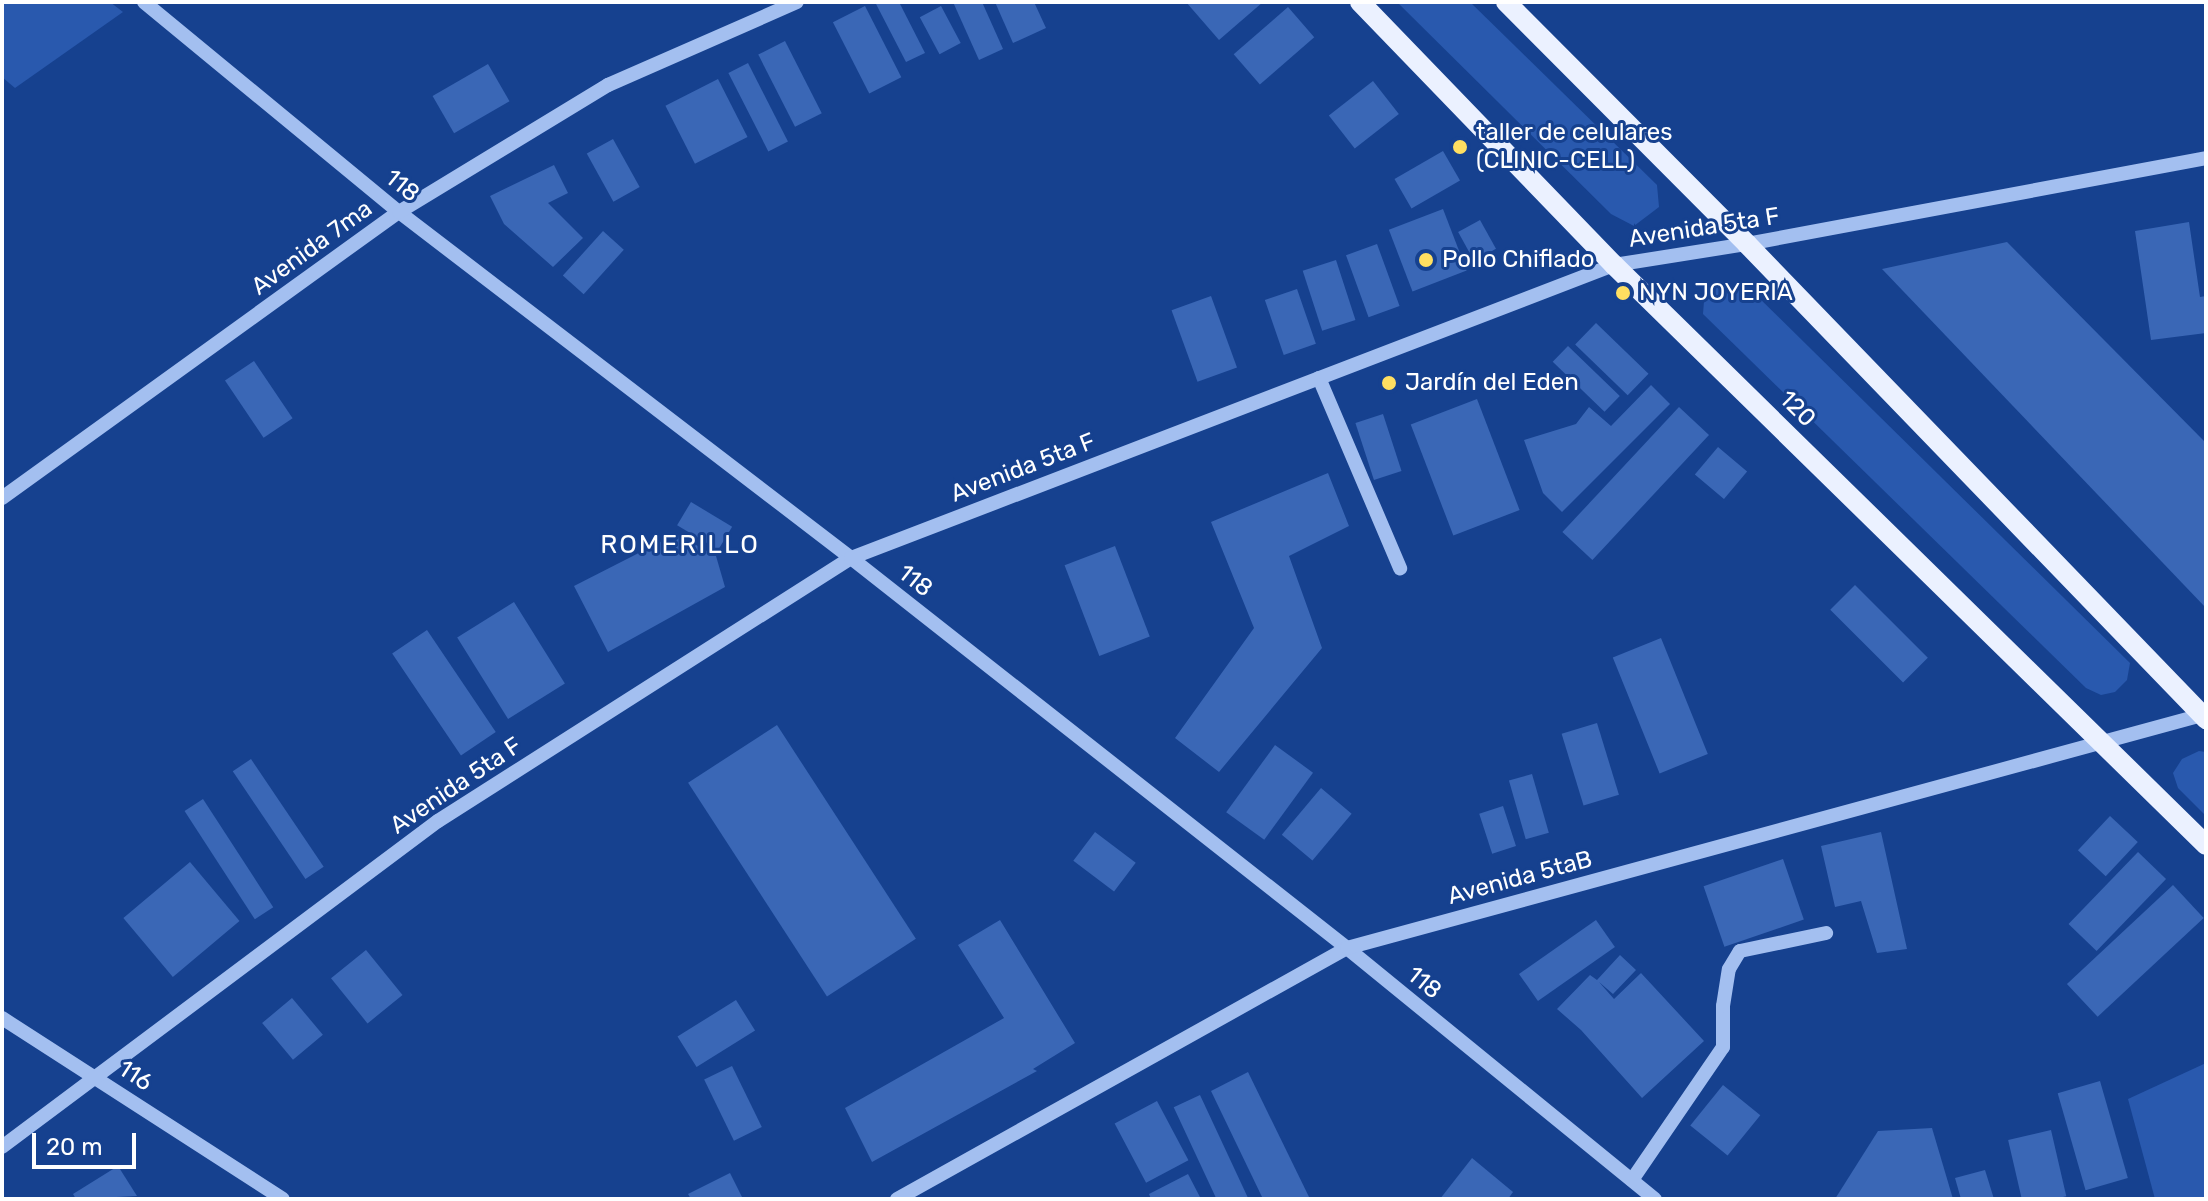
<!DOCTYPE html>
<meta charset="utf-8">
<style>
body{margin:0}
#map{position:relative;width:2208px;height:1201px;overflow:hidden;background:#16418f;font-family:Rubik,sans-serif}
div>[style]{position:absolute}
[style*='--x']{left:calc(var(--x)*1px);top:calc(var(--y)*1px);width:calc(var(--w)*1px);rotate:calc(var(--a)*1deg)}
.green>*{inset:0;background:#2959ae}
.building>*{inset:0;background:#3a67b6;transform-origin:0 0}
.minor>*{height:14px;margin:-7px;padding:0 7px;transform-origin:7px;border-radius:7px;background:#a3bff0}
.major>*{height:20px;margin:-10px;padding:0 10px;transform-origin:10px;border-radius:10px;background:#ebf1ff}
.dots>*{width:22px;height:22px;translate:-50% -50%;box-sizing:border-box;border:4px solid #16418f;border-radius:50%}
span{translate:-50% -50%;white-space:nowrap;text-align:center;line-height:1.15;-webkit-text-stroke:6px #16418f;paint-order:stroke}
.poi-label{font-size:24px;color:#fff}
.left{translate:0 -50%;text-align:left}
.street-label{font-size:24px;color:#fff}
.neighbourhood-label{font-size:26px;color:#fff;letter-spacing:2px}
.frame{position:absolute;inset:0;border:4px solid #fff;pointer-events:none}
.scale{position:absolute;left:32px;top:1133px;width:104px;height:36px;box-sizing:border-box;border:4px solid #fff;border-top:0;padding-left:10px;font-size:24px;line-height:28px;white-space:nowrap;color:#fff;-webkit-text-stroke:6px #16418f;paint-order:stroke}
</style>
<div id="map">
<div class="green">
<i style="clip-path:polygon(2px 2px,110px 2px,123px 12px,15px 88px,2px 77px)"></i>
<i style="clip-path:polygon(1397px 2px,1470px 2px,1657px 185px,1659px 207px,1634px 226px,1611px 214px)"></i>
<i style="clip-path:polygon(1728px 285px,1753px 292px,2130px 663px,2127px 680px,2115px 692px,2101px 695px,2086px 688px,1703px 314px,1704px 301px,1714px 288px)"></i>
<i style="clip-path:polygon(2199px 751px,2206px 752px,2206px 816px,2178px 788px,2173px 773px,2182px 759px)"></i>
<i style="clip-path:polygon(2206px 1063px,2206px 1199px,2155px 1199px,2128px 1099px)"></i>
</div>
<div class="building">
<i style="clip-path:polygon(875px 2px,899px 2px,925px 53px,906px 62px)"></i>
<i style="clip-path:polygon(953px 2px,982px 2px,1003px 49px,979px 60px)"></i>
<i style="clip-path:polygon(995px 2px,1034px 2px,1046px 28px,1013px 43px)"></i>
<i style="clip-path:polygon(1186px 2px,1263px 2px,1219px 40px)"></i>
<i style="left:865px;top:6px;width:80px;height:36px;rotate:63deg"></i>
<i style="left:941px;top:6px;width:42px;height:24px;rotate:62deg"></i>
<i style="left:1288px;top:7px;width:40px;height:72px;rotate:49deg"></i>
<i style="left:785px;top:41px;width:81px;height:30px;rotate:63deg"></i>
<i style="left:748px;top:63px;width:88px;height:22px;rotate:63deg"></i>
<i style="left:488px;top:64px;width:43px;height:64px;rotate:60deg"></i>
<i style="left:718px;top:79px;width:65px;height:59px;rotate:63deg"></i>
<i style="left:1373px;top:81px;width:42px;height:56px;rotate:52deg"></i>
<i style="left:613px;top:139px;width:55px;height:30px;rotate:61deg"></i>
<i style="left:1443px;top:151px;width:34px;height:56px;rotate:60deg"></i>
<i style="clip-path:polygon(554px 165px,568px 193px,548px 203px,583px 238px,553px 267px,504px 224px,490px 196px)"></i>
<i style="left:1443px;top:209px;width:66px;height:58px;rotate:69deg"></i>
<i style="left:1480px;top:220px;width:33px;height:25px;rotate:61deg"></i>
<i style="clip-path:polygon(2189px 222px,2200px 297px,2206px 296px,2206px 333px,2151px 340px,2135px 231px)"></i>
<i style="left:603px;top:231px;width:28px;height:60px;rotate:42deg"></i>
<i style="clip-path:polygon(2007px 242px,2206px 443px,2206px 608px,1882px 269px)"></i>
<i style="left:1377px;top:244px;width:66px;height:33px;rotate:70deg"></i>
<i style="left:1336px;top:260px;width:63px;height:35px;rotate:72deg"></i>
<i style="left:1297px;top:289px;width:58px;height:34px;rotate:71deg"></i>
<i style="left:1211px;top:296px;width:76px;height:42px;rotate:70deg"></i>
<i style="left:1596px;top:323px;width:73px;height:30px;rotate:44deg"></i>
<i style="left:1568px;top:346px;width:72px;height:22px;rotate:44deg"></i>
<i style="left:254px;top:361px;width:69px;height:35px;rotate:56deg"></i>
<i style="clip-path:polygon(1651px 385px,1670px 404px,1562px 512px,1543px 493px,1524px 440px,1576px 424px,1589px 407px,1611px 426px)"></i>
<i style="left:1477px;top:399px;width:119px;height:71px;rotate:69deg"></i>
<i style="left:1679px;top:407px;width:41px;height:171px;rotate:43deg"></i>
<i style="left:1383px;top:414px;width:60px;height:29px;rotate:72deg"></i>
<i style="left:1718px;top:447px;width:38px;height:36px;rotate:40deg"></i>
<i style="clip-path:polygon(1328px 473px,1349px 526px,1289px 556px,1322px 648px,1219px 772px,1175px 738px,1254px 628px,1211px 522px)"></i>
<i style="left:691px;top:502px;width:48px;height:27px;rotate:31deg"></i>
<i style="clip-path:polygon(676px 534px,716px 556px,725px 587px,608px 652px,574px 586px)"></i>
<i style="left:1115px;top:546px;width:97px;height:54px;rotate:69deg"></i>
<i style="left:1855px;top:585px;width:103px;height:35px;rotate:45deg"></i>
<i style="left:514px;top:602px;width:96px;height:67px;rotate:58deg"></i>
<i style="left:427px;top:630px;width:123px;height:42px;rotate:56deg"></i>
<i style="left:1661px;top:638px;width:125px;height:52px;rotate:68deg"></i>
<i style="left:1597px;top:723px;width:75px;height:37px;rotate:73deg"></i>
<i style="left:777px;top:725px;width:255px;height:106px;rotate:57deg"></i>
<i style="left:1275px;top:745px;width:47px;height:83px;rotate:36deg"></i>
<i style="left:251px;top:759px;width:130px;height:22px;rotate:56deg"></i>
<i style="left:1532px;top:774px;width:61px;height:24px;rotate:74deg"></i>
<i style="left:1321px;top:788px;width:40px;height:61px;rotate:40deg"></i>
<i style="left:203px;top:799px;width:129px;height:22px;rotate:57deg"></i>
<i style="left:1503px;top:806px;width:42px;height:25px;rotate:72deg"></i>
<i style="left:2110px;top:816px;width:38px;height:47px;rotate:43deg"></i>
<i style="left:1095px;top:832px;width:51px;height:36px;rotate:37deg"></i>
<i style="clip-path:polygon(1881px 832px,1907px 949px,1877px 953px,1861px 901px,1835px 907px,1821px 846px)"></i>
<i style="left:2138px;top:852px;width:39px;height:100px;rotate:44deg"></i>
<i style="left:1783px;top:859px;width:64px;height:84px;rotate:71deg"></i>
<i style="left:190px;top:862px;width:77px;height:87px;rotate:50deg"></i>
<i style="left:2173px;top:885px;width:45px;height:145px;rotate:47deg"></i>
<i style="clip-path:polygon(1000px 920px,1075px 1043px,1033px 1069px,1037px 1071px,872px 1162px,845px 1108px,1004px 1018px,958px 945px)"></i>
<i style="left:1596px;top:920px;width:33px;height:94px;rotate:55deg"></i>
<i style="left:366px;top:950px;width:58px;height:45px;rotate:51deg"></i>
<i style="clip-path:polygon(1620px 955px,1636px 970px,1613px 994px,1599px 982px,1614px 999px,1641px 973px,1704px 1041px,1642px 1098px,1581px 1030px,1557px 1009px,1590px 975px,1597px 980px)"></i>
<i style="left:292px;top:998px;width:48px;height:39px;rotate:50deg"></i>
<i style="left:736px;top:1000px;width:36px;height:69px;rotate:58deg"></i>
<i style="left:732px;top:1066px;width:68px;height:31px;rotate:64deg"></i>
<i style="clip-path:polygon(1248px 1072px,1310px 1199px,1263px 1199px,1211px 1091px)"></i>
<i style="left:2100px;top:1081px;width:101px;height:44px;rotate:74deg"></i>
<i style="left:1723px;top:1085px;width:48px;height:52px;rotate:39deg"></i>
<i style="left:1200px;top:1095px;width:115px;height:29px;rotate:65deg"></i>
<i style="left:1157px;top:1101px;width:67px;height:48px;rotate:62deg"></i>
<i style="clip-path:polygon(1932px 1128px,1953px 1199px,1835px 1199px,1878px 1131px)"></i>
<i style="left:2051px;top:1130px;width:68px;height:44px;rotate:77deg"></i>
<i style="clip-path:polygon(1472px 1158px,1513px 1192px,1508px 1199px,1440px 1199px)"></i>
<i style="clip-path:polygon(118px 1166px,137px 1196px,76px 1199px,73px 1194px)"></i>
<i style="clip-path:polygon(1985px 1170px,1994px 1199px,1961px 1199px,1955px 1178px)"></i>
<i style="clip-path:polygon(730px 1173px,743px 1199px,691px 1199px,688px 1194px)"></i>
<i style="clip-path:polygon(1188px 1174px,1201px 1199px,1151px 1199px,1149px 1194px)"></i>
</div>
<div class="minor">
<i style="--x:144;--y:2;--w:330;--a:39.5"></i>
<i style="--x:399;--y:212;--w:569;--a:37.43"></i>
<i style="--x:851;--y:558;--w:631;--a:38.18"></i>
<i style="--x:1347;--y:948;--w:397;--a:39.2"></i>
<i style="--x:1319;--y:378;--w:207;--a:66.9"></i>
<i style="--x:2;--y:498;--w:489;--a:-35.8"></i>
<i style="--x:399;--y:212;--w:245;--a:-31.3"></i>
<i style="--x:608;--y:85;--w:206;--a:-23.7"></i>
<i style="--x:2;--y:1018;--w:334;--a:32.8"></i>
<i style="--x:2;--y:1147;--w:544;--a:-36.79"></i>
<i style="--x:438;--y:821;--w:490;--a:-32.5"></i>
<i style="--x:851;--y:558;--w:817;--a:-21.01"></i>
<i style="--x:1614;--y:265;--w:135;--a:-9"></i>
<i style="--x:1747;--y:244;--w:467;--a:-10.6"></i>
<i style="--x:1632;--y:1180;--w:161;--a:-55.6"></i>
<i style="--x:1723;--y:1047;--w:41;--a:-90"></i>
<i style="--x:1723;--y:1006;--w:37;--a:-81"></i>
<i style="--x:1729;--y:969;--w:21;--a:-59"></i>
<i style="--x:1740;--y:951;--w:88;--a:-11.8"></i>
<i style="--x:897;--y:1199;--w:515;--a:-29.15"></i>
<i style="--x:1347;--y:948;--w:890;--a:-15.24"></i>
</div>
<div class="major">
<i style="--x:1360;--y:2;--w:366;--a:46"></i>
<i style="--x:1614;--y:265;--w:829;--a:44.41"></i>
<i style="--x:1506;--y:2;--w:342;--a:45.1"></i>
<i style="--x:1747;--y:244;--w:661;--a:45.98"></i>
</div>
<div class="dots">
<i style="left:1460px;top:147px;background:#ffdf61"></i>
<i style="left:1426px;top:260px;background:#ffdf61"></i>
<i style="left:1623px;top:293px;background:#ffdf61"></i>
<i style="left:1389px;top:383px;background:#ffdf61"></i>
</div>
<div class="poi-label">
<span class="left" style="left:1476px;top:147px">taller de celulares<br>(CLINIC-CELL)</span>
<span class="left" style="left:1442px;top:260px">Pollo Chiflado</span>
<span class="left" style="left:1639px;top:293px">NYN JOYERIA</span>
<span class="left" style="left:1405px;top:383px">Jardín del Eden</span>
</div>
<div class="street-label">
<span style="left:402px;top:186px;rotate:39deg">118</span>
<span style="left:1704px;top:228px;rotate:-9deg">Avenida 5ta F</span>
<span style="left:312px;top:248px;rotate:-36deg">Avenida 7ma</span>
<span style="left:1797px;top:409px;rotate:45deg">120</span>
<span style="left:1023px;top:468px;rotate:-21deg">Avenida 5ta F</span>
<span style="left:915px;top:581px;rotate:38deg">118</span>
<span style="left:456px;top:786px;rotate:-34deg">Avenida 5ta F</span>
<span style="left:1520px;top:878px;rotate:-15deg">Avenida 5taB</span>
<span style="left:1424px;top:983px;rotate:39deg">118</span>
<span style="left:135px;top:1076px;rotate:33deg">116</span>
</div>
<div class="neighbourhood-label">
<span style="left:680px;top:545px">ROMERILLO</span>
</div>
<div class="frame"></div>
<div class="scale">20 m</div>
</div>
